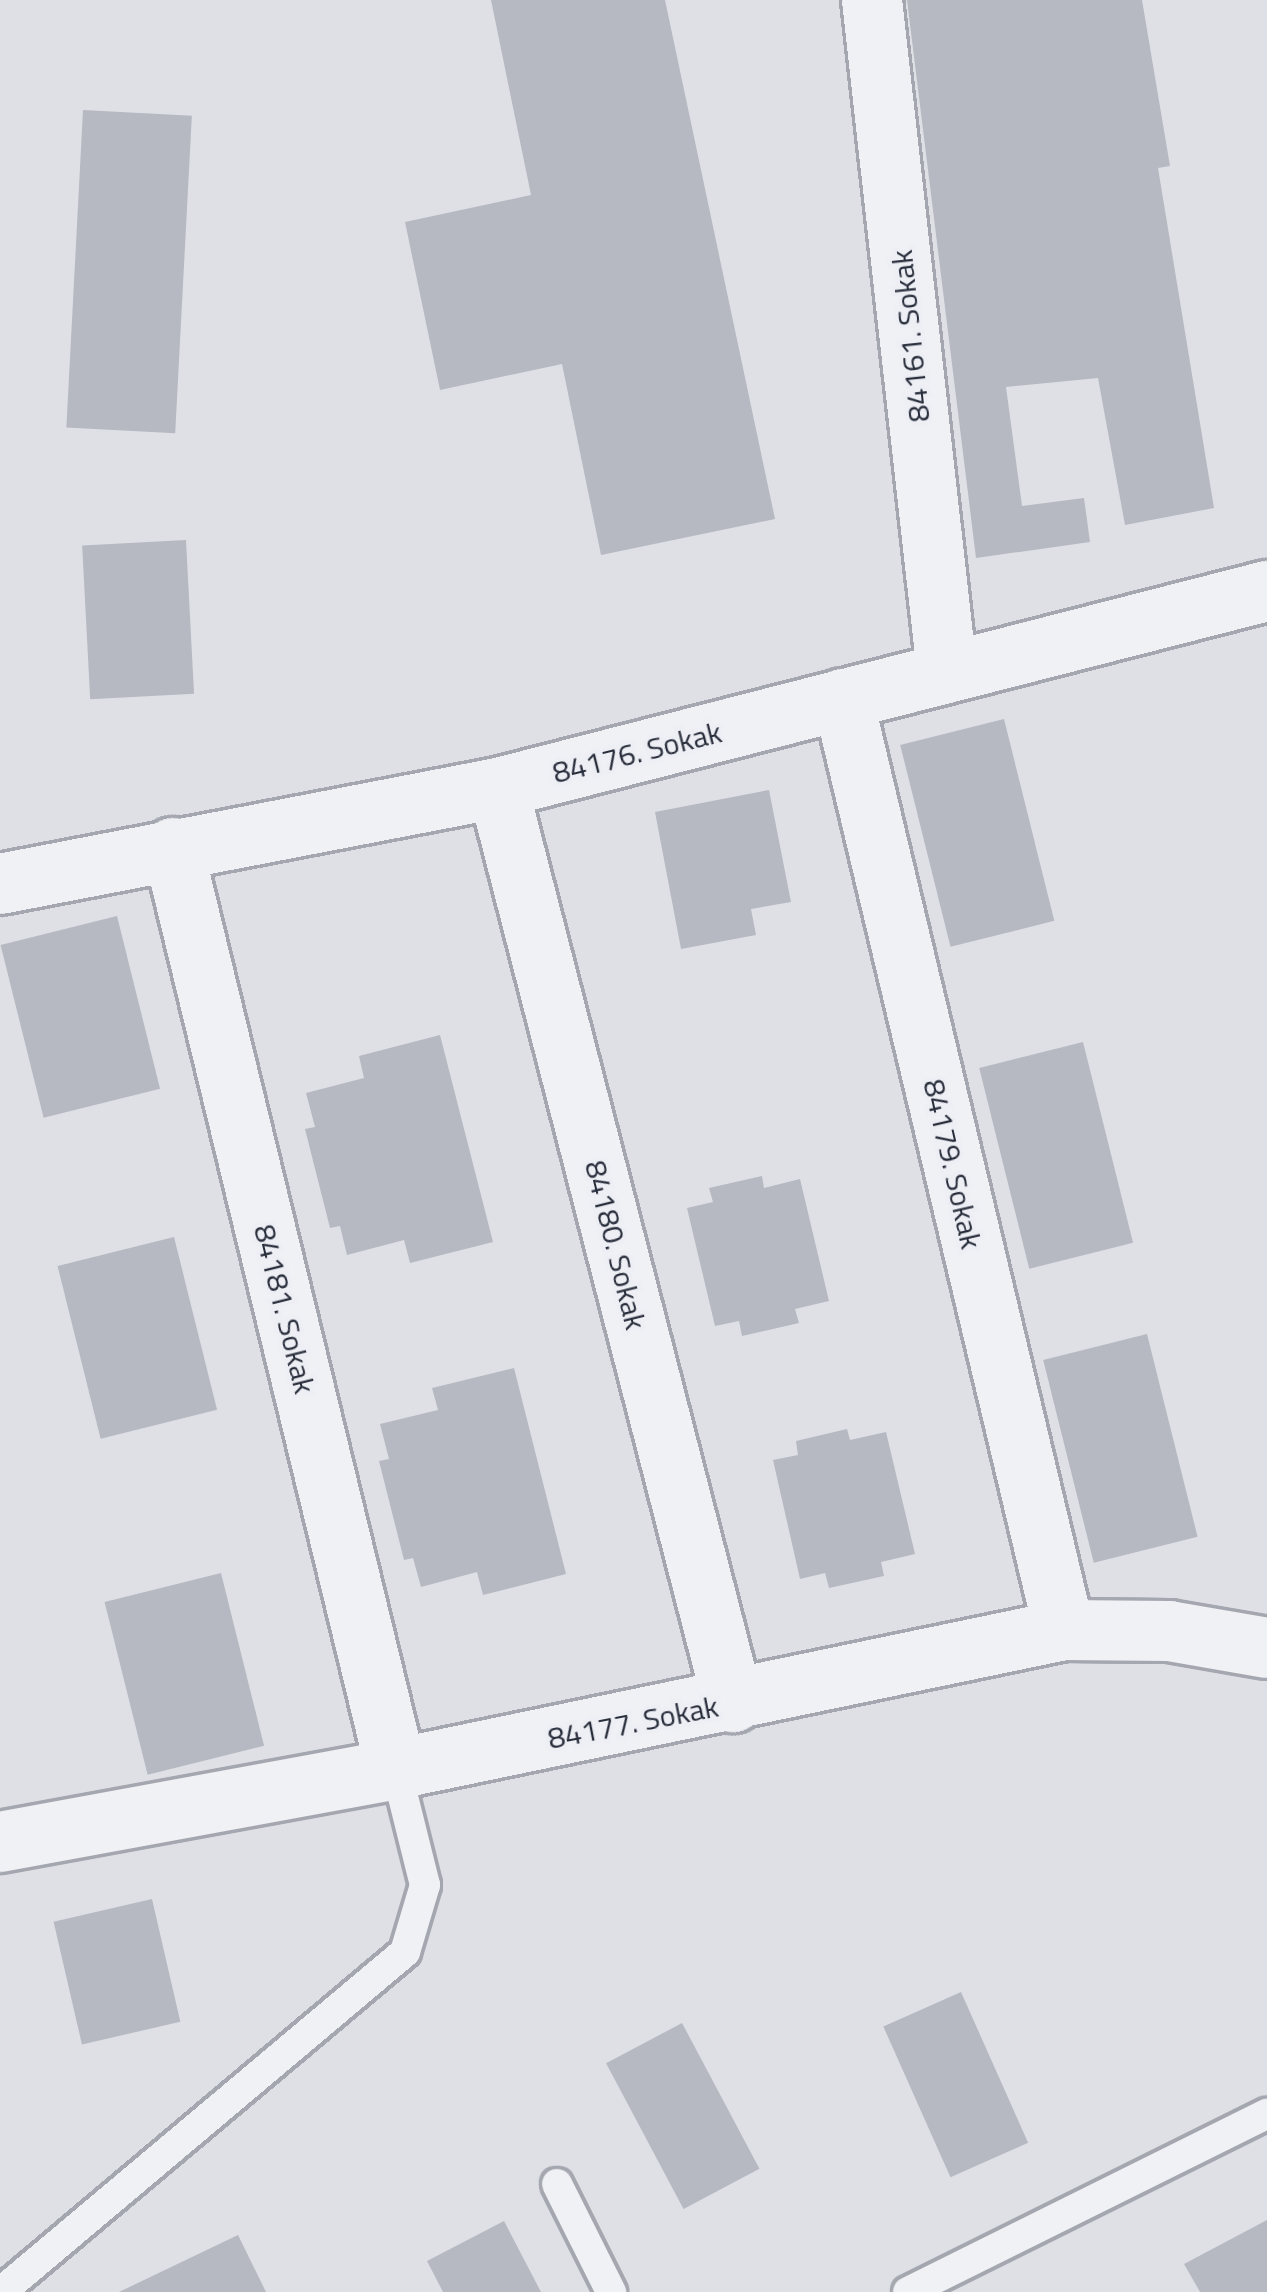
<!DOCTYPE html>
<style>
body{margin:0}
#map{position:relative;width:1267px;height:2292px;overflow:hidden;background:#dee0e6;font-family:"Titillium Web",sans-serif}
div>[style]{position:absolute}
[style*='--x']{left:calc(var(--x)*1px);top:calc(var(--y)*1px);width:calc(var(--w)*1px);rotate:calc(var(--a)*1deg)}
.building>*{inset:0;background:#b6b9c2;transform-origin:0 0}
.roads{filter:drop-shadow(3px 0 #a4a7af) drop-shadow(-3px 0 #a4a7af) drop-shadow(0 3px #a4a7af) drop-shadow(0 -3px #a4a7af)}
.service>*{height:30px;margin:-15px;padding:0 15px;transform-origin:15px;border-radius:15px;background:#f0f1f5}
.minor>*{height:60px;margin:-30px;padding:0 30px;transform-origin:30px;border-radius:30px;background:#f0f1f5}
span{translate:-50% -50%;white-space:nowrap;text-align:center;line-height:1.15;-webkit-text-stroke:9px #edeff4;paint-order:stroke}
.street-label{font-size:30px;color:#282d3b}
</style>
<div id="map">
<div class="building">
<i style="clip-path:polygon(491px 0,665px 0,775px 519px,601px 555px,562px 364px,440px 390px,405px 222px,531px 195px)"></i>
<i style="clip-path:polygon(907px 0,1142px 0,1170px 166px,1158px 168px,1214px 508px,1125px 525px,1098px 378px,1006px 387px,1022px 506px,1084px 498px,1090px 542px,976px 558px)"></i>
<i style="left:83px;top:110px;width:109px;height:318px;rotate:3deg"></i>
<i style="left:186px;top:540px;width:154px;height:104px;rotate:87deg"></i>
<i style="left:1004px;top:719px;width:208px;height:107px;rotate:76deg"></i>
<i style="clip-path:polygon(769px 790px,791px 902px,751px 909px,756px 935px,681px 949px,655px 812px)"></i>
<i style="left:117px;top:916px;width:178px;height:120px;rotate:76deg"></i>
<i style="clip-path:polygon(440px 1035px,493px 1242px,410px 1263px,404px 1240px,347px 1255px,340px 1226px,330px 1228px,305px 1129px,315px 1127px,306px 1093px,364px 1078px,359px 1056px)"></i>
<i style="left:1083px;top:1042px;width:207px;height:107px;rotate:76deg"></i>
<i style="clip-path:polygon(762px 1176px,764px 1188px,800px 1179px,829px 1301px,795px 1309px,799px 1323px,742px 1336px,739px 1321px,715px 1326px,687px 1208px,713px 1202px,709px 1188px)"></i>
<i style="left:174px;top:1237px;width:178px;height:120px;rotate:76deg"></i>
<i style="left:1147px;top:1334px;width:209px;height:107px;rotate:76deg"></i>
<i style="clip-path:polygon(514px 1368px,566px 1574px,483px 1595px,477px 1572px,421px 1587px,413px 1558px,404px 1560px,379px 1461px,389px 1459px,380px 1424px,438px 1410px,432px 1388px)"></i>
<i style="clip-path:polygon(847px 1429px,850px 1440px,886px 1432px,915px 1554px,881px 1562px,884px 1576px,829px 1588px,825px 1573px,800px 1579px,773px 1460px,798px 1455px,796px 1441px)"></i>
<i style="left:221px;top:1573px;width:178px;height:120px;rotate:76deg"></i>
<i style="left:152px;top:1899px;width:126px;height:101px;rotate:77deg"></i>
<i style="left:961px;top:1992px;width:165px;height:85px;rotate:66deg"></i>
<i style="left:682px;top:2023px;width:165px;height:86px;rotate:62deg"></i>
<i style="clip-path:polygon(1267px 2220px,1267px 2292px,1200px 2292px,1184px 2264px)"></i>
<i style="clip-path:polygon(504px 2221px,541px 2292px,443px 2292px,427px 2261px)"></i>
<i style="clip-path:polygon(238px 2235px,266px 2292px,119px 2292px)"></i>
</div>
<div class="roads">
<div class="service">
<i style="--x:557;--y:2184;--w:121;--a:63.4"></i>
<i style="--x:1;--y:2292;--w:528;--a:-40.08"></i>
<i style="--x:405;--y:1952;--w:70;--a:-73.4"></i>
<i style="--x:425;--y:1885;--w:120;--a:-104"></i>
<i style="--x:908;--y:2292;--w:401;--a:-26.4"></i>
</div>
<div class="minor">
<i style="--x:872;--y:0;--w:676;--a:83.63"></i>
<i style="--x:843;--y:699;--w:957;--a:76.65"></i>
<i style="--x:498;--y:788;--w:944;--a:75.58"></i>
<i style="--x:173;--y:848;--w:948;--a:76.39"></i>
<i style="--x:0;--y:884;--w:507;--a:-10.91"></i>
<i style="--x:498;--y:788;--w:794;--a:-14.37"></i>
<i style="--x:0;--y:1842;--w:403;--a:-10.4"></i>
<i style="--x:396;--y:1769;--w:682;--a:-11.75"></i>
<i style="--x:1064;--y:1630;--w:105;--a:0.5"></i>
<i style="--x:1169;--y:1631;--w:99;--a:9.8"></i>
</div>
</div>
<div class="street-label">
<span style="left:910px;top:336px;rotate:-96deg">84161. Sokak</span>
<span style="left:637px;top:752px;rotate:-14deg">84176. Sokak</span>
<span style="left:953px;top:1164px;rotate:77deg">84179. Sokak</span>
<span style="left:616px;top:1245px;rotate:76deg">84180. Sokak</span>
<span style="left:285px;top:1309px;rotate:76deg">84181. Sokak</span>
<span style="left:633px;top:1722px;rotate:-11deg">84177. Sokak</span>
</div>
</div>
